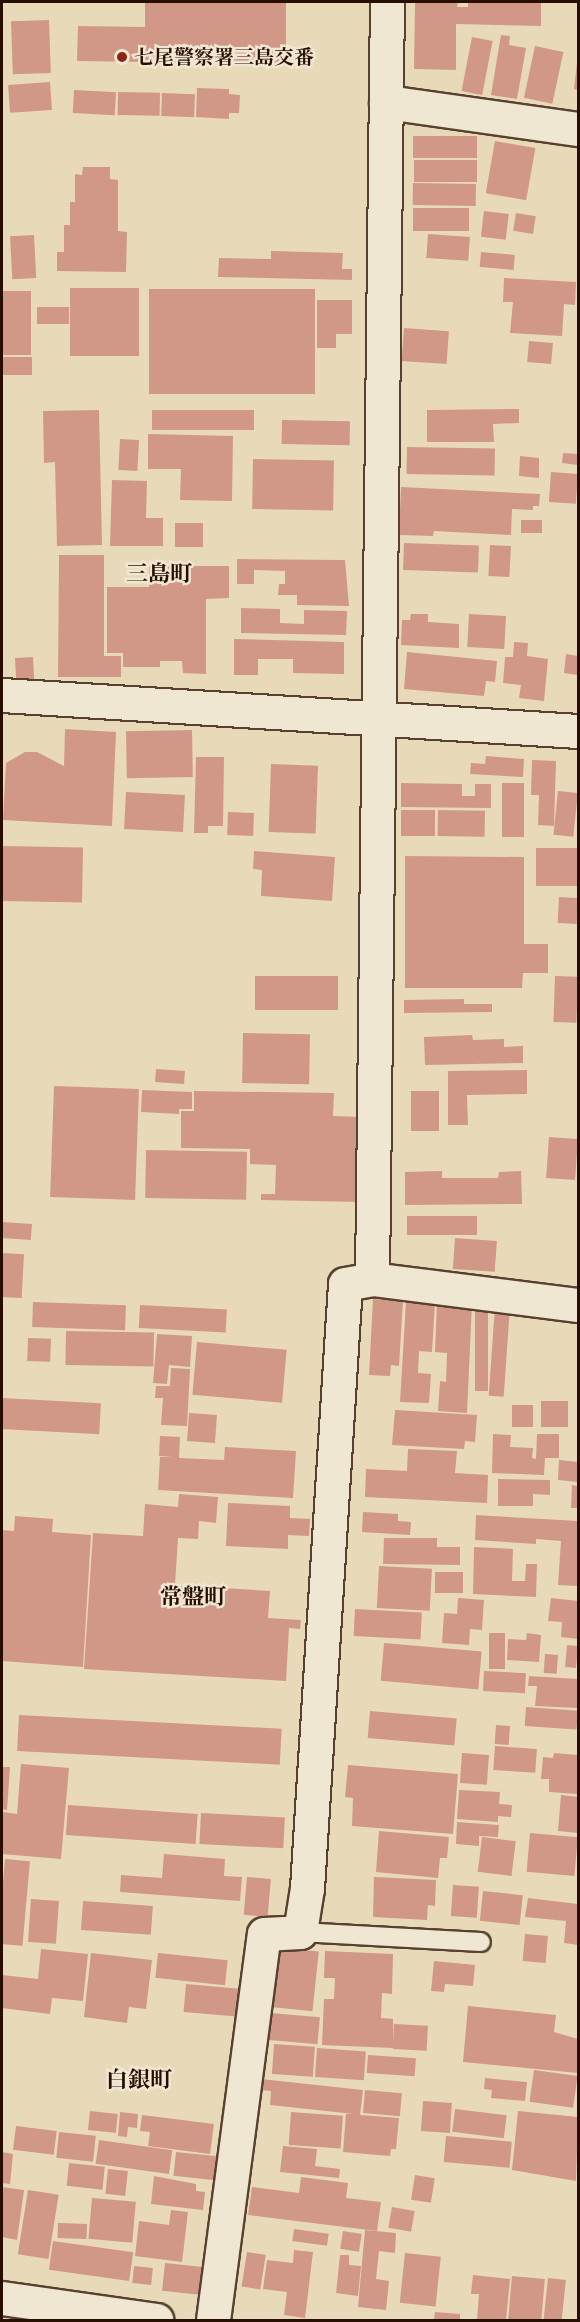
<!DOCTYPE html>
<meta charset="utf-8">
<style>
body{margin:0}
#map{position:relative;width:580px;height:2322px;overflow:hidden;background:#e8dab9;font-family:"IM FELL French Canon","Noto Serif JP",serif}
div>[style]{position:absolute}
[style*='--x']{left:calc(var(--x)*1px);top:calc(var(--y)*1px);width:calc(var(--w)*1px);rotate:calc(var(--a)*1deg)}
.building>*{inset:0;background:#d19887;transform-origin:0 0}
.roads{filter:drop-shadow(2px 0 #58412e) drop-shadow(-2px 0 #58412e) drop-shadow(0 2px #58412e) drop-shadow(0 -2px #58412e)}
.service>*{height:18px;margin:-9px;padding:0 9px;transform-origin:9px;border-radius:9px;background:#f0e7d2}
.minor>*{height:33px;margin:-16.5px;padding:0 16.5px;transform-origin:16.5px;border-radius:16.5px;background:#f0e7d2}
.dots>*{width:16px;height:16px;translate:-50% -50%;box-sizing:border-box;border:3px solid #f0e7d2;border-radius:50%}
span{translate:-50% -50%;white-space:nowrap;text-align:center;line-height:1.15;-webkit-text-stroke:5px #f0e7d2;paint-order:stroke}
.poi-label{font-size:20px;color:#280e00;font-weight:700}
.left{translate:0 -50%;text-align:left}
.quarter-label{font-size:22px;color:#280e00;font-weight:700}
.frame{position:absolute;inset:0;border:3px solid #280e00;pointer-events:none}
</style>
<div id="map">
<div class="building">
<i style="clip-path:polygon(145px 2px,286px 2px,286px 64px,77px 61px,78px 26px,145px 27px)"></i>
<i style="clip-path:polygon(415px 2px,458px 2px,457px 7px,468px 7px,468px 2px,541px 2px,541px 26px,456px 24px,456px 70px,414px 69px)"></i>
<i style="left:49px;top:20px;width:53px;height:38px;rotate:88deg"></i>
<i style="clip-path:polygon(501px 35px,510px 36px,509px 45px,526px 48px,517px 99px,491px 95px)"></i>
<i style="left:472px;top:37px;width:21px;height:55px;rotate:11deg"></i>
<i style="left:535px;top:46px;width:29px;height:53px;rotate:12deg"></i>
<i style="clip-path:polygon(577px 63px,578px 63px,578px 90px,574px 89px)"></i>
<i style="left:50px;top:82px;width:28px;height:42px;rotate:86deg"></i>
<i style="clip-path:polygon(197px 88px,229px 89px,229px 94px,240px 95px,239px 113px,229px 113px,229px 119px,196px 117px)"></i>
<i style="left:74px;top:90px;width:42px;height:23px;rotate:3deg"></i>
<i style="left:118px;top:92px;width:42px;height:23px;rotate:1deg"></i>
<i style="left:162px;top:93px;width:33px;height:23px;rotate:2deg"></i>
<i style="left:413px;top:136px;width:64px;height:22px"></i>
<i style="left:495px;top:141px;width:41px;height:53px;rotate:10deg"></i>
<i style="left:414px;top:160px;width:63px;height:22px"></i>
<i style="clip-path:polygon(83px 167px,110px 167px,110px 179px,118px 180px,118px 231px,127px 232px,126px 272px,57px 271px,57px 252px,64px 252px,64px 225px,70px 225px,70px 202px,75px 202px,75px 174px,82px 175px)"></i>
<i style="left:413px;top:183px;width:63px;height:22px;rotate:1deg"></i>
<i style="left:413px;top:208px;width:56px;height:23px"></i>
<i style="left:484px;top:211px;width:25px;height:26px;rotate:7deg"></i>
<i style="left:516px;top:213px;width:20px;height:18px;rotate:9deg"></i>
<i style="left:428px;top:234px;width:42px;height:24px;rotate:4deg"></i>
<i style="left:34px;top:235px;width:43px;height:24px;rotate:87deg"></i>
<i style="clip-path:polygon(271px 251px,343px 253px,342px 269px,352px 269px,352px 280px,218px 277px,219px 258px,271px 259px)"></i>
<i style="left:481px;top:252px;width:34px;height:15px;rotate:5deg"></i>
<i style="clip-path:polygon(504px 278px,576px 282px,575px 305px,564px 304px,562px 336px,510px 333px,513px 302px,503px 302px)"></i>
<i style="left:70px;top:288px;width:69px;height:68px"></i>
<i style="left:149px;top:289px;width:166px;height:105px"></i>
<i style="left:2px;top:291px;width:29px;height:64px"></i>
<i style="clip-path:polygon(317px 300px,352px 300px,352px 334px,336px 334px,336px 348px,317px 348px)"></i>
<i style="left:37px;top:307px;width:32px;height:17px"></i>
<i style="left:404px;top:328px;width:45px;height:33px;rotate:4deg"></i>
<i style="left:529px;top:341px;width:24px;height:21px;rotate:5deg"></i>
<i style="left:2px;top:357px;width:30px;height:18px"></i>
<i style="clip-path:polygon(519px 409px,519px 423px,493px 424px,494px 442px,427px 442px,427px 410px)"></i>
<i style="clip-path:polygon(99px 410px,102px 545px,57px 546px,55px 462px,44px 463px,43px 411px)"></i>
<i style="left:152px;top:410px;width:102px;height:20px"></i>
<i style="left:282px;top:420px;width:68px;height:24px;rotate:1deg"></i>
<i style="clip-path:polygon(148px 434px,233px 436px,232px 501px,180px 500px,181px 469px,148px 469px)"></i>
<i style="left:120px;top:439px;width:19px;height:31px;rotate:3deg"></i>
<i style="left:407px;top:447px;width:88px;height:27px;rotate:1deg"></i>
<i style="clip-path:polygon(563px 453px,578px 454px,578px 465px,562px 463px)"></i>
<i style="clip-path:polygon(520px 456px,539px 458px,539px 478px,519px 476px)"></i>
<i style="left:253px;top:459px;width:81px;height:50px;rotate:1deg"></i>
<i style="left:551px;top:472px;width:27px;height:30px;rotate:4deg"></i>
<i style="clip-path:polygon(112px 480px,147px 481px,146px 518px,163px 518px,163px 546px,110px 546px)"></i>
<i style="clip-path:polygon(401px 487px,540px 494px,539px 506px,533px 506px,533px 510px,512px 509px,511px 535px,434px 531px,433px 536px,399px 535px)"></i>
<i style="left:521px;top:520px;width:21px;height:13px"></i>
<i style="left:175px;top:523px;width:28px;height:24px"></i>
<i style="left:404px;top:543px;width:75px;height:27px;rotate:2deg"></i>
<i style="left:490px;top:545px;width:21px;height:31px;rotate:3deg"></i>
<i style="clip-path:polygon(59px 555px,104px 555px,104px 656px,121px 656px,121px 677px,58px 677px)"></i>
<i style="clip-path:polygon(237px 559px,345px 560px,349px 606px,297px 605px,297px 595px,278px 595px,279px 584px,285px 584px,285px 571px,254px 570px,254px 584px,237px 584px)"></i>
<i style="clip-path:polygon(149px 566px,229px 566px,229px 598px,206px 599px,206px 674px,183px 673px,182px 661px,160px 661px,160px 667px,123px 667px,123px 653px,107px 653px,107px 587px,149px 587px)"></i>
<i style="clip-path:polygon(241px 608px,280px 609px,280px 623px,304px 624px,304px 610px,347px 611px,346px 635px,241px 633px)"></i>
<i style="clip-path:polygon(411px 614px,428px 614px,428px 622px,459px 624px,459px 648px,401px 645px,402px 620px,410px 620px)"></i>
<i style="left:469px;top:614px;width:37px;height:33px;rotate:3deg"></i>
<i style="clip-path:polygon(234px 639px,344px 642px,344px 674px,293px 673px,293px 659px,258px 659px,258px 675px,234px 675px)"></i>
<i style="clip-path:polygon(514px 642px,528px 643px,527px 656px,548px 659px,544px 701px,519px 698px,521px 685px,503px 683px,505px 657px,513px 657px)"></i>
<i style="clip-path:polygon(407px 652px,497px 661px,495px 682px,486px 681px,484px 696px,404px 689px)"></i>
<i style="clip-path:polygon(566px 654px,578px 656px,578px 675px,564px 673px)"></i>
<i style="left:33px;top:657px;width:22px;height:18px;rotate:87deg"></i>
<i style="clip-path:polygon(65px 729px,116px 732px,112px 826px,3px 820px,6px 763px,25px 752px,37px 752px,64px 766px)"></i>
<i style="left:192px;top:730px;width:47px;height:66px;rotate:89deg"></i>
<i style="clip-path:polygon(486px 756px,524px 759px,523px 777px,470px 774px,471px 763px,485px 764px)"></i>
<i style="clip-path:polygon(196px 757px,224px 757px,223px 826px,208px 826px,208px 833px,194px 833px)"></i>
<i style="clip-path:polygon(532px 760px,556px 761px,554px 826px,538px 825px,539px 795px,531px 795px)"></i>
<i style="left:271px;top:764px;width:47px;height:68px;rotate:2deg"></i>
<i style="clip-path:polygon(401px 783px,462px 784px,462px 796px,475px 796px,475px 784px,491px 784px,491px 808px,401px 807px)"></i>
<i style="left:502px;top:783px;width:22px;height:54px"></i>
<i style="left:558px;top:791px;width:20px;height:44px;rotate:6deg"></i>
<i style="left:126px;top:792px;width:59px;height:37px;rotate:3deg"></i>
<i style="left:401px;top:810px;width:34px;height:26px"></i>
<i style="left:438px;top:810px;width:47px;height:26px;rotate:1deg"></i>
<i style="left:228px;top:812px;width:26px;height:23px;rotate:2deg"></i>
<i style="left:2px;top:846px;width:81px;height:55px;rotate:1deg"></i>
<i style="left:578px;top:848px;width:38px;height:42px;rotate:90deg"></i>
<i style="clip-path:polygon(254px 851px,335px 857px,332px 901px,261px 896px,262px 870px,253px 869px)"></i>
<i style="clip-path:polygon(405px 856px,524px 857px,524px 944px,548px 944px,548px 973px,523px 973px,522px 988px,405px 988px)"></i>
<i style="left:559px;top:897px;width:19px;height:26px;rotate:3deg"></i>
<i style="left:255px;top:976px;width:83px;height:34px"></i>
<i style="left:555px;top:976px;width:23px;height:46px;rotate:2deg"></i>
<i style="clip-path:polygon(464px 999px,464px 1004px,492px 1004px,492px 1012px,404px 1013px,404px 1000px)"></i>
<i style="left:243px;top:1033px;width:67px;height:50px;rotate:1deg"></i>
<i style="clip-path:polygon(472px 1035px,473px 1040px,504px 1039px,504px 1047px,523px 1046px,523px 1063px,425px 1065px,424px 1037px)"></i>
<i style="left:156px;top:1069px;width:29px;height:13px;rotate:4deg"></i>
<i style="clip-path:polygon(527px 1070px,527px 1094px,467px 1095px,468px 1125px,448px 1125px,448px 1071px)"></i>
<i style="left:54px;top:1086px;width:85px;height:111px;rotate:2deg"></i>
<i style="clip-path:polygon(142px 1090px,192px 1092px,192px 1109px,179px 1109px,179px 1114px,141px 1112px)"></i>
<i style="clip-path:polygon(194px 1091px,334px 1093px,333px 1116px,361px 1117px,360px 1202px,261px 1200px,261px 1194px,275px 1194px,276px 1165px,250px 1164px,250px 1149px,181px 1148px,181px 1111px,194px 1111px)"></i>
<i style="left:411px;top:1091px;width:28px;height:40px"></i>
<i style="left:549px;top:1137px;width:29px;height:41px;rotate:4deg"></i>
<i style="left:146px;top:1150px;width:101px;height:48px;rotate:1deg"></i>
<i style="clip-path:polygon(442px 1171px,442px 1178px,498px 1178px,499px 1172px,521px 1171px,522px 1204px,405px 1205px,405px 1172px)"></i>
<i style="left:407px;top:1216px;width:70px;height:19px"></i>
<i style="left:2px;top:1222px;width:30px;height:16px;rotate:4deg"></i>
<i style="left:455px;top:1238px;width:42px;height:31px;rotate:4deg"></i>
<i style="left:2px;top:1253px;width:22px;height:44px;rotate:3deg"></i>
<i style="clip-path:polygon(373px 1299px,403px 1301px,399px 1366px,391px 1365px,390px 1376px,369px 1375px)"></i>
<i style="clip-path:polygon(406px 1301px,435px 1303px,432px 1352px,419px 1351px,418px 1373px,431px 1374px,429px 1403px,400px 1402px)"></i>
<i style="left:33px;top:1302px;width:93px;height:25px;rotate:2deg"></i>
<i style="clip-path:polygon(437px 1302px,472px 1304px,467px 1413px,438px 1411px,440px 1381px,446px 1382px,447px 1353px,435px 1352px)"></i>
<i style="left:140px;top:1305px;width:87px;height:23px;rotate:3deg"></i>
<i style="left:475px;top:1305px;width:13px;height:86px"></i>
<i style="left:495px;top:1306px;width:15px;height:90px;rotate:4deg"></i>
<i style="left:66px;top:1331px;width:88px;height:34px;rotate:1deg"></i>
<i style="clip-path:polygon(157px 1334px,192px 1336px,190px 1367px,169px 1365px,167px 1384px,153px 1383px)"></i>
<i style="left:28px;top:1338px;width:23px;height:23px;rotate:2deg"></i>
<i style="left:197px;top:1342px;width:90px;height:53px;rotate:5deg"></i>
<i style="clip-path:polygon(171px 1368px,190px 1369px,187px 1426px,161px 1425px,163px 1398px,155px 1398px,156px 1386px,170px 1386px)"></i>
<i style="left:2px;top:1398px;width:99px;height:31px;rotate:3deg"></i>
<i style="left:541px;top:1401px;width:27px;height:26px"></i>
<i style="left:512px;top:1405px;width:21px;height:22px"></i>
<i style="clip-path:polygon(395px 1410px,477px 1415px,475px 1442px,465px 1441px,464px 1449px,392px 1445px)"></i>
<i style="left:189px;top:1413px;width:28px;height:28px;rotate:4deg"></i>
<i style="clip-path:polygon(493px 1434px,511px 1435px,510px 1447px,533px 1448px,532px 1458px,536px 1459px,537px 1434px,559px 1434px,559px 1458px,545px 1458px,544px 1475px,492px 1473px)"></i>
<i style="clip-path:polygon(160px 1436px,180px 1437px,179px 1458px,224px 1460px,225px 1447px,296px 1451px,293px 1498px,158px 1490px,160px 1457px,172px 1457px,159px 1456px)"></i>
<i style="clip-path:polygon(408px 1449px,457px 1451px,455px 1473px,488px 1475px,487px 1503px,365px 1497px,366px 1469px,407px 1471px)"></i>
<i style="clip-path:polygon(559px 1460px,578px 1462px,578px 1482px,558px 1480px)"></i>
<i style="clip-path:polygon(498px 1479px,550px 1480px,550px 1495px,533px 1494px,533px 1506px,498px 1506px)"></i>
<i style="clip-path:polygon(572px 1485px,578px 1486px,578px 1508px,571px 1508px)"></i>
<i style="clip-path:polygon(179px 1494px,218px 1497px,216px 1523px,199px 1521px,198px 1539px,178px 1538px,175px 1585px,270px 1591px,268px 1618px,301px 1620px,300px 1629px,289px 1628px,286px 1681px,84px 1669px,93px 1533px,143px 1536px,145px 1504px,178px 1507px)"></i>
<i style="clip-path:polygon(228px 1503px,290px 1506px,290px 1518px,310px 1519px,309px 1536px,288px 1535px,288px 1549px,226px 1546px)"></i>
<i style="clip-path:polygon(363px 1512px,398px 1514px,398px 1521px,411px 1522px,410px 1535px,362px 1532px)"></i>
<i style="clip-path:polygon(476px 1515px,578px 1521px,578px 1586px,558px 1585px,561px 1541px,536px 1539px,536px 1544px,475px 1540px)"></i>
<i style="clip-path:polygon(15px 1516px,53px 1519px,52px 1532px,91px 1535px,83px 1667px,2px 1661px,2px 1530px,14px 1531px)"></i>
<i style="clip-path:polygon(384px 1538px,437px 1538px,437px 1547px,460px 1547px,460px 1565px,383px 1564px)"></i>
<i style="clip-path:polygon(474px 1547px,513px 1549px,512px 1581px,525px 1581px,526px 1564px,537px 1564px,536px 1597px,473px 1594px)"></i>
<i style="left:379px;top:1566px;width:53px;height:42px;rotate:3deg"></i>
<i style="left:435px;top:1572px;width:28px;height:21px"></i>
<i style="clip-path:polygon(458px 1598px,484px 1600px,482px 1630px,470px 1629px,469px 1645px,442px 1643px,444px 1613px,457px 1614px)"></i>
<i style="clip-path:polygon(551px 1598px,578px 1601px,578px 1639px,561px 1637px,562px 1622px,548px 1621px)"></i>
<i style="left:355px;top:1609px;width:67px;height:27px;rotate:3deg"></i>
<i style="left:489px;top:1633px;width:16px;height:36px"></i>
<i style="clip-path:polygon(527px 1633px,541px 1635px,539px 1662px,507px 1660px,508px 1639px,526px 1640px)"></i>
<i style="left:384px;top:1643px;width:98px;height:38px;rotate:5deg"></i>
<i style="left:567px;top:1645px;width:11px;height:22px;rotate:5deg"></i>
<i style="left:545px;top:1654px;width:13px;height:19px;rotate:4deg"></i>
<i style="left:484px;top:1671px;width:42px;height:20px;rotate:3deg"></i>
<i style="clip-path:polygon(529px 1676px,578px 1679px,578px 1708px,535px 1706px,537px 1686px,528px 1686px)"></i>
<i style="left:526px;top:1707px;width:52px;height:19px;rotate:4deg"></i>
<i style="left:370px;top:1711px;width:87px;height:27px;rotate:5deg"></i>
<i style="left:19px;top:1715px;width:263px;height:36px;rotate:3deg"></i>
<i style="left:496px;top:1725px;width:14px;height:19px;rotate:4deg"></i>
<i style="left:495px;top:1746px;width:42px;height:24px;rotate:4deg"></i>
<i style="left:462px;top:1753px;width:27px;height:30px;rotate:4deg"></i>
<i style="clip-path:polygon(554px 1753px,578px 1755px,578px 1794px,549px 1792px,549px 1779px,541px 1779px,543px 1757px,553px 1758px)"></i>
<i style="clip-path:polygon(21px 1764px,69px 1768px,61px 1859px,2px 1854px,3px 1812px,17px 1814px)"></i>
<i style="clip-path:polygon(348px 1765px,458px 1774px,453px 1834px,352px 1826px,353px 1798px,345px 1797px)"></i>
<i style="clip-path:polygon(2px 1767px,10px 1767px,7px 1810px,2px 1809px)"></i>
<i style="clip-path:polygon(459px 1790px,500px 1792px,499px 1804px,512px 1805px,511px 1817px,498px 1816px,498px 1822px,457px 1819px)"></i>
<i style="clip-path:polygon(561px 1795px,578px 1797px,578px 1833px,558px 1831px)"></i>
<i style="left:68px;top:1805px;width:130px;height:30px;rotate:4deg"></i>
<i style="left:201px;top:1813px;width:84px;height:31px;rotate:3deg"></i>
<i style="clip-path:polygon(457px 1822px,499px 1825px,498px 1837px,479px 1836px,479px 1846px,456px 1844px)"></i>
<i style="clip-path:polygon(379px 1831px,449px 1837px,447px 1858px,440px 1858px,438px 1878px,376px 1872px)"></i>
<i style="left:530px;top:1833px;width:48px;height:39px;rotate:5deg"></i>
<i style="left:482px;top:1837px;width:34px;height:35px;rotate:7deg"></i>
<i style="clip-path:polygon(164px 1854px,225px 1859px,224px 1876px,242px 1877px,240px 1901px,120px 1892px,121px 1875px,162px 1878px)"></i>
<i style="left:5px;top:1859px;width:25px;height:85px;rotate:5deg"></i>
<i style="left:247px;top:1877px;width:24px;height:38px;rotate:5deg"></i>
<i style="clip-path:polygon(374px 1877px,436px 1880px,435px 1906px,428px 1905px,427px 1920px,373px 1917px)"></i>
<i style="left:453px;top:1885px;width:26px;height:31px;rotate:4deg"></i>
<i style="left:483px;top:1891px;width:40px;height:30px;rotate:6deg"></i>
<i style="clip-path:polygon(528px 1898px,578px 1904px,578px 1945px,564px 1943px,566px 1921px,525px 1917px)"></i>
<i style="left:31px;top:1899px;width:28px;height:43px;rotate:4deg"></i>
<i style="left:83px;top:1901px;width:70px;height:29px;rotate:4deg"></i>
<i style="left:525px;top:1934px;width:23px;height:27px;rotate:5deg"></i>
<i style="left:275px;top:1947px;width:44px;height:60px;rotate:6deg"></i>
<i style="clip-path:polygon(41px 1949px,88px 1954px,83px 2001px,52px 1998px,50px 2014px,2px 2008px,2px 1975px,38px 1979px)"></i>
<i style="clip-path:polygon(325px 1951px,393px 1954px,392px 1994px,382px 1993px,381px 2018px,393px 2019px,393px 2048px,322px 2045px,324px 1999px,334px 1999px,335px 1978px,324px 1978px)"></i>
<i style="clip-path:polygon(91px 1953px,152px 1960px,146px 2009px,129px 2007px,127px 2023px,84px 2017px)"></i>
<i style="left:158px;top:1953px;width:70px;height:25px;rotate:6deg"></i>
<i style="clip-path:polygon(434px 1961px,475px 1965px,473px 1986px,445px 1984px,444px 1992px,431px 1991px)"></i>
<i style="left:186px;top:1984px;width:56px;height:28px;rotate:5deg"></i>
<i style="clip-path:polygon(468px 2006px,556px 2015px,554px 2032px,578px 2039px,578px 2073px,463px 2062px)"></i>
<i style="left:271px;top:2013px;width:49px;height:27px;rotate:5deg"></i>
<i style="left:394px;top:2024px;width:34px;height:25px;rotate:3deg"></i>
<i style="left:274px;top:2044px;width:41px;height:30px;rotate:4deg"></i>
<i style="left:317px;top:2048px;width:49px;height:29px;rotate:4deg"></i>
<i style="left:368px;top:2055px;width:48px;height:18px;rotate:4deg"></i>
<i style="left:534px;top:2070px;width:44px;height:32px;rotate:8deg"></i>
<i style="clip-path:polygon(485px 2078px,527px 2082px,525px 2101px,491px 2098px,492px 2090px,484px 2089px)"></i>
<i style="clip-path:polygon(261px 2079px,363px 2090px,360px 2115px,399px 2118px,396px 2149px,391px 2149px,390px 2156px,343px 2152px,346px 2114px,354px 2114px,270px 2105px,271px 2091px,260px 2090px)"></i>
<i style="left:365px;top:2090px;width:37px;height:23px;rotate:5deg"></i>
<i style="left:423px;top:2101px;width:29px;height:30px;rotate:4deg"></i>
<i style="left:455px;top:2109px;width:52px;height:23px;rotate:7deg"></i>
<i style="left:90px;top:2111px;width:28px;height:19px;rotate:6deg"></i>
<i style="clip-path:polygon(518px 2111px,578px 2117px,576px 2181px,512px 2170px)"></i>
<i style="clip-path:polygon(120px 2112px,138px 2114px,137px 2128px,128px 2127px,127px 2137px,118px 2136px)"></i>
<i style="left:291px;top:2112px;width:52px;height:33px;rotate:4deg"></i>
<i style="clip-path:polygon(142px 2115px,214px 2124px,210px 2154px,148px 2146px,150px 2132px,140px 2131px)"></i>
<i style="left:16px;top:2126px;width:41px;height:24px;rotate:7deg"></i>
<i style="left:59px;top:2132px;width:37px;height:26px;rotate:6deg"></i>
<i style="left:446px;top:2136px;width:66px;height:26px;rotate:5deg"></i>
<i style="left:99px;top:2140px;width:74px;height:24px;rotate:8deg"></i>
<i style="clip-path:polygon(283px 2146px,317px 2149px,315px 2166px,340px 2169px,339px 2178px,280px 2172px)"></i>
<i style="clip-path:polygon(2px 2152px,13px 2154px,10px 2184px,2px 2183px)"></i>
<i style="left:176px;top:2152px;width:44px;height:24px;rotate:6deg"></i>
<i style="left:69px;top:2163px;width:36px;height:23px;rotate:6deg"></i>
<i style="left:108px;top:2169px;width:20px;height:25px;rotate:6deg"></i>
<i style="left:415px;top:2175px;width:20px;height:25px;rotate:9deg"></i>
<i style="clip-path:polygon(154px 2176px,196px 2184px,196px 2191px,205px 2192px,203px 2210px,151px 2204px)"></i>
<i style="clip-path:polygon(301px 2177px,348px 2183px,346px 2198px,381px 2202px,377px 2231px,248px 2215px,252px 2187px,299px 2193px)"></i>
<i style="clip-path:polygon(2px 2187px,24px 2190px,17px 2240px,2px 2237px)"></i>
<i style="left:28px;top:2190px;width:31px;height:65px;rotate:9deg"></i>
<i style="left:92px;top:2198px;width:44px;height:41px;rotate:5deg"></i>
<i style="left:392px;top:2207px;width:23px;height:21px;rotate:10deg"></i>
<i style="clip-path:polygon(171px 2210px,188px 2212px,182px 2262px,135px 2256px,139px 2221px,169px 2225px)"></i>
<i style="left:58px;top:2223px;width:29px;height:15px;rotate:2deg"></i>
<i style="left:294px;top:2229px;width:35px;height:12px;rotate:8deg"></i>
<i style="clip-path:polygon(365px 2230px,396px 2233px,395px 2253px,379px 2251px,376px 2279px,389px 2281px,386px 2310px,358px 2307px)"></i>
<i style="left:343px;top:2231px;width:19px;height:18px;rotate:9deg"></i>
<i style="left:53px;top:2241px;width:81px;height:29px;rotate:8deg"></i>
<i style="clip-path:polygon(294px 2250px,313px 2252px,305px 2318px,284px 2315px,287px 2292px,263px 2289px,267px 2260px,293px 2263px)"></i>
<i style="left:247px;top:2252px;width:19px;height:35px;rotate:9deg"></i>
<i style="left:405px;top:2253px;width:36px;height:50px;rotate:6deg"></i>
<i style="clip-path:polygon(340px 2255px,349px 2255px,349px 2265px,361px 2266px,358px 2296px,336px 2293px)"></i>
<i style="left:165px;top:2263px;width:40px;height:28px;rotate:6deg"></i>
<i style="left:134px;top:2266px;width:19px;height:17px;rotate:6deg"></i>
<i style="clip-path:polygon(473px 2275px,510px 2279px,506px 2320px,477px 2320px,479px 2294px,471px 2294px)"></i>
<i style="left:512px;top:2276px;width:33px;height:44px;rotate:5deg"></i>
<i style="left:548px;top:2278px;width:18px;height:42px;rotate:6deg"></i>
<i style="clip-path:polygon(435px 2312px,460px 2314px,460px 2320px,434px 2320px)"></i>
</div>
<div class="roads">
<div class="service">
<i style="--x:300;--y:1932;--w:181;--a:3.2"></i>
</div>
<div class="minor">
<i style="--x:386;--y:102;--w:194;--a:8"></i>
<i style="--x:2;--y:695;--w:577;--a:3.58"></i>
<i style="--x:372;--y:1279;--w:1277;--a:-89.33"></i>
<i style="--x:2;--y:2298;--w:156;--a:8.1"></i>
<i style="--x:213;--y:2320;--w:389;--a:-82.5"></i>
<i style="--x:264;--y:1934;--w:36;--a:-3"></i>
<i style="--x:300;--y:1932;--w:45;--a:-81"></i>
<i style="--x:307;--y:1888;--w:605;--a:-86.4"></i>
<i style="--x:345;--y:1284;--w:27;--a:-10"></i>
<i style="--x:372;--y:1279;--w:208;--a:7.2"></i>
</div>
</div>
<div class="dots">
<i style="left:122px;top:57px;background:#8f2418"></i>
</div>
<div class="poi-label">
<span class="left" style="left:134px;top:57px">七尾警察署三島交番</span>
</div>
<div class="quarter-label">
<span style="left:159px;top:575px">三島町</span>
<span style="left:193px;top:1598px">常盤町</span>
<span style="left:139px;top:2081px">白銀町</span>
</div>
<div class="frame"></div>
</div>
